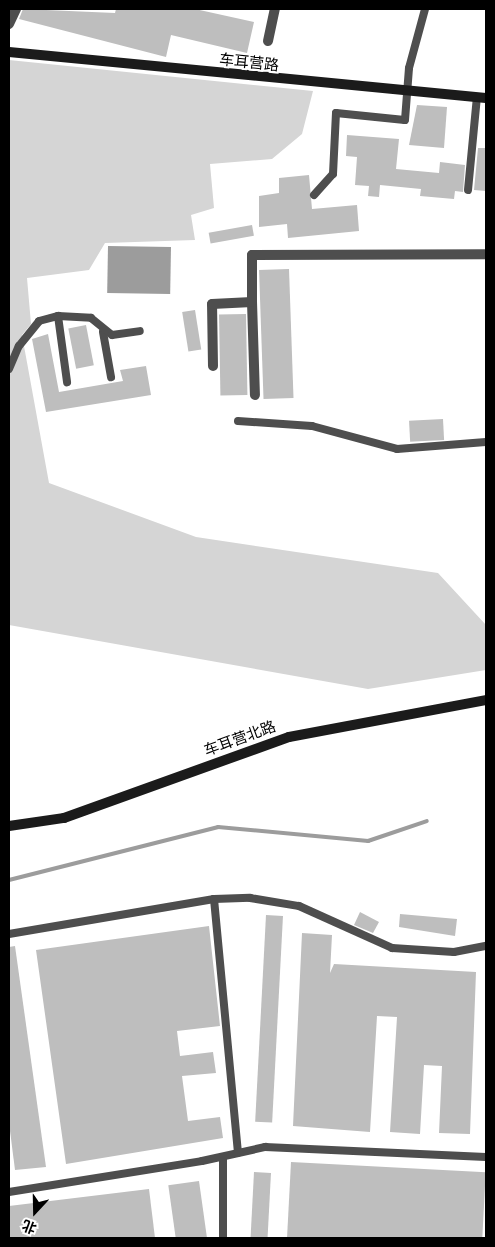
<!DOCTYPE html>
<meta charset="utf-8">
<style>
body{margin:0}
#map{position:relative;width:495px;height:1247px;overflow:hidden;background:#fff;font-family:"Varela Round","Noto Sans SC",sans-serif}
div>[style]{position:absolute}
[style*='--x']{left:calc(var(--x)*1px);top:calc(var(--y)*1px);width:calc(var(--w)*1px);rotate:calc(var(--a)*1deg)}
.green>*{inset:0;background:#d5d5d5}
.water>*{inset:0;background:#9c9c9c;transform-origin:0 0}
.stream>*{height:4px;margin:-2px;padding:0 2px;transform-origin:2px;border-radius:2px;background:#9c9c9c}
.building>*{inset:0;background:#bebebe;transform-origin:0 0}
.lane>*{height:8px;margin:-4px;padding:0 4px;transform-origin:4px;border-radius:4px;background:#4e4e4e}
.street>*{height:10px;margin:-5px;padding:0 5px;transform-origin:5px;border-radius:5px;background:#4e4e4e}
.secondary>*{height:10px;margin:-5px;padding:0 5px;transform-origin:5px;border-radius:5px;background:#1b1b1b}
span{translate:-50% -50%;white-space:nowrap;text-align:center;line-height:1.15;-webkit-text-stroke:4px #fff;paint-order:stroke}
.street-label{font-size:15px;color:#000}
.frame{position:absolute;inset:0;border:10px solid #000;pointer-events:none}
.north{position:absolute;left:10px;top:1187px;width:50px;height:50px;-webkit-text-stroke:4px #fff;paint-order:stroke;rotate:201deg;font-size:14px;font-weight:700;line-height:20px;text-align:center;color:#000}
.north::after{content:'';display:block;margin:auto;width:18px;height:22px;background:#000;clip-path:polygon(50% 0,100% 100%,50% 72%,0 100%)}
</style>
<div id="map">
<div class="green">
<i style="clip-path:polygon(9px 60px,313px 91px,302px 134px,272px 159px,210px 164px,214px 208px,191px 215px,195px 240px,105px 243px,89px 270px,27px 278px,31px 324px,22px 335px,49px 483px,196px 537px,438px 573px,486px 625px,486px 670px,368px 689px,9px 625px)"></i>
</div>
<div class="water">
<i style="left:108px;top:246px;width:63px;height:47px;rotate:1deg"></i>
</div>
<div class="stream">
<i style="--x:9;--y:880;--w:216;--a:-14.2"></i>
<i style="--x:218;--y:827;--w:151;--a:5.3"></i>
<i style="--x:368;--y:841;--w:62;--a:-18.7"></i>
</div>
<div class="building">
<i style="clip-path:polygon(23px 9px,115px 13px,116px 9px,195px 9px,254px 22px,247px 53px,171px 35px,166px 57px,19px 19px)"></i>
<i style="clip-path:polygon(417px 105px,447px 107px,444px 148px,409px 145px)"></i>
<i style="clip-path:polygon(347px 135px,399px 139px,396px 169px,439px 173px,440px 162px,465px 165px,463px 192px,455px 191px,454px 199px,420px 196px,421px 189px,380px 185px,379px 197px,368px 196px,369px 186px,355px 185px,357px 157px,346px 156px)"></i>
<i style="clip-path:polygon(478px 148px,486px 148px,486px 191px,474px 190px)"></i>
<i style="clip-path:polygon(309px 175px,312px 209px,357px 205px,359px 231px,288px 238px,287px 224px,259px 227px,259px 196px,279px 193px,279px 178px)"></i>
<i style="left:252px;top:225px;width:11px;height:44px;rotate:80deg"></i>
<i style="left:289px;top:269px;width:129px;height:30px;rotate:88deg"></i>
<i style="left:195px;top:310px;width:40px;height:13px;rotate:81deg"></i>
<i style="left:246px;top:314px;width:81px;height:27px;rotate:89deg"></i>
<i style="left:86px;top:325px;width:41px;height:18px;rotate:79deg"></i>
<i style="clip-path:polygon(48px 334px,59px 392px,123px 381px,120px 370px,146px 366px,151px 395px,46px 412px,32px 339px)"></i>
<i style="left:443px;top:419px;width:21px;height:34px;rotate:87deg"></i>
<i style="clip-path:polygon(360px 912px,379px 922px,373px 933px,354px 925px)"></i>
<i style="clip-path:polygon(400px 914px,457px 919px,455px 936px,399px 927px)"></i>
<i style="left:266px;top:915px;width:17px;height:207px;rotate:3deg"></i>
<i style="clip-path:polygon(209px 926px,220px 1026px,177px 1031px,180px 1056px,213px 1052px,216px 1073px,182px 1076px,188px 1121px,220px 1117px,223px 1138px,66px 1164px,36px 950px)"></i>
<i style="clip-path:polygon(302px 933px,332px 935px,330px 973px,334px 964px,476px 972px,470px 1134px,439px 1133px,442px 1066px,424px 1065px,420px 1134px,390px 1132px,397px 1017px,377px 1016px,370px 1132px,293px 1126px)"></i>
<i style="clip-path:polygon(15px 946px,46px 1167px,15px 1170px,9px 1123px,9px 947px)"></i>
<i style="left:291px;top:1162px;width:195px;height:76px;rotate:3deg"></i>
<i style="left:254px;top:1172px;width:17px;height:66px;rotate:3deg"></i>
<i style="left:199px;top:1181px;width:58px;height:31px;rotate:82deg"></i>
<i style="clip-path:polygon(149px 1189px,155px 1238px,9px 1238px,9px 1206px)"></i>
</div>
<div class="lane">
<i style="--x:468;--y:190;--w:93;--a:-84.5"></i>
<i style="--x:314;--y:195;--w:28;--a:-48"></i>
<i style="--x:333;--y:174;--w:61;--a:-87.2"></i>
<i style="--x:336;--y:113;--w:69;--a:5.8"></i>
<i style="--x:405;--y:120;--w:52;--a:-85.6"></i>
<i style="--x:409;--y:68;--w:61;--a:-74.8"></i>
<i style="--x:58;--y:316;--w:67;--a:82.2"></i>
<i style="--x:103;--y:332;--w:46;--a:79.9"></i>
<i style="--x:9;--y:369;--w:25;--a:-67"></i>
<i style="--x:19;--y:346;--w:32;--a:-51"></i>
<i style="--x:39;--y:321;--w:20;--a:-15"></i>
<i style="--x:58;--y:316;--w:33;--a:3"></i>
<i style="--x:91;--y:318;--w:27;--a:39"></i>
<i style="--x:112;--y:335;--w:28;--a:-8"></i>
<i style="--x:238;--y:421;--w:74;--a:3.9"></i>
<i style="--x:312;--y:426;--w:88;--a:15.1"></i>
<i style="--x:397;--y:449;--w:89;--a:-4.5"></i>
<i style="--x:214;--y:899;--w:255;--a:84.6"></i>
<i style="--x:9;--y:934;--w:208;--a:-9.7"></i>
<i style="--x:214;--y:899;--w:36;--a:-2"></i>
<i style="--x:250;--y:898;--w:50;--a:9.3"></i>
<i style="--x:299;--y:906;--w:102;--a:24.3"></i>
<i style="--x:392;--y:948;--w:62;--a:3.7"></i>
<i style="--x:454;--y:952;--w:33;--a:-11"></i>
<i style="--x:223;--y:1157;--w:81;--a:90"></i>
<i style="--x:9;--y:1192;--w:195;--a:-9.1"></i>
<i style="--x:202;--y:1161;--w:65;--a:-12.5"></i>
<i style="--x:265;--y:1147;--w:221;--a:2.6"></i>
</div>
<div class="street">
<i style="--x:9;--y:24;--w:17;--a:-65"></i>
<i style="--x:268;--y:41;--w:33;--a:-78"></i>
<i style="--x:252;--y:302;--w:93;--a:88.2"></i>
<i style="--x:213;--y:366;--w:62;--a:-90.9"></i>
<i style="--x:212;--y:304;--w:40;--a:-2.9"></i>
<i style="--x:252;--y:302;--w:47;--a:-90"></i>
<i style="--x:252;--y:255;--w:234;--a:-0.2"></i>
</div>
<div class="secondary">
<i style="--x:9;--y:52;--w:479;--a:5.5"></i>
<i style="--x:9;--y:826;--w:56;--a:-8.3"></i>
<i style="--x:64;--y:818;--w:239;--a:-19.8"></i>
<i style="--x:289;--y:737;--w:200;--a:-10.6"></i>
</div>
<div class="street-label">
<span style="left:249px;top:63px;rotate:6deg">车耳营路</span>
<span style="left:240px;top:739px;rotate:-20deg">车耳营北路</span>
</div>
<div class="frame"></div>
<div class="north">北</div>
</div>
